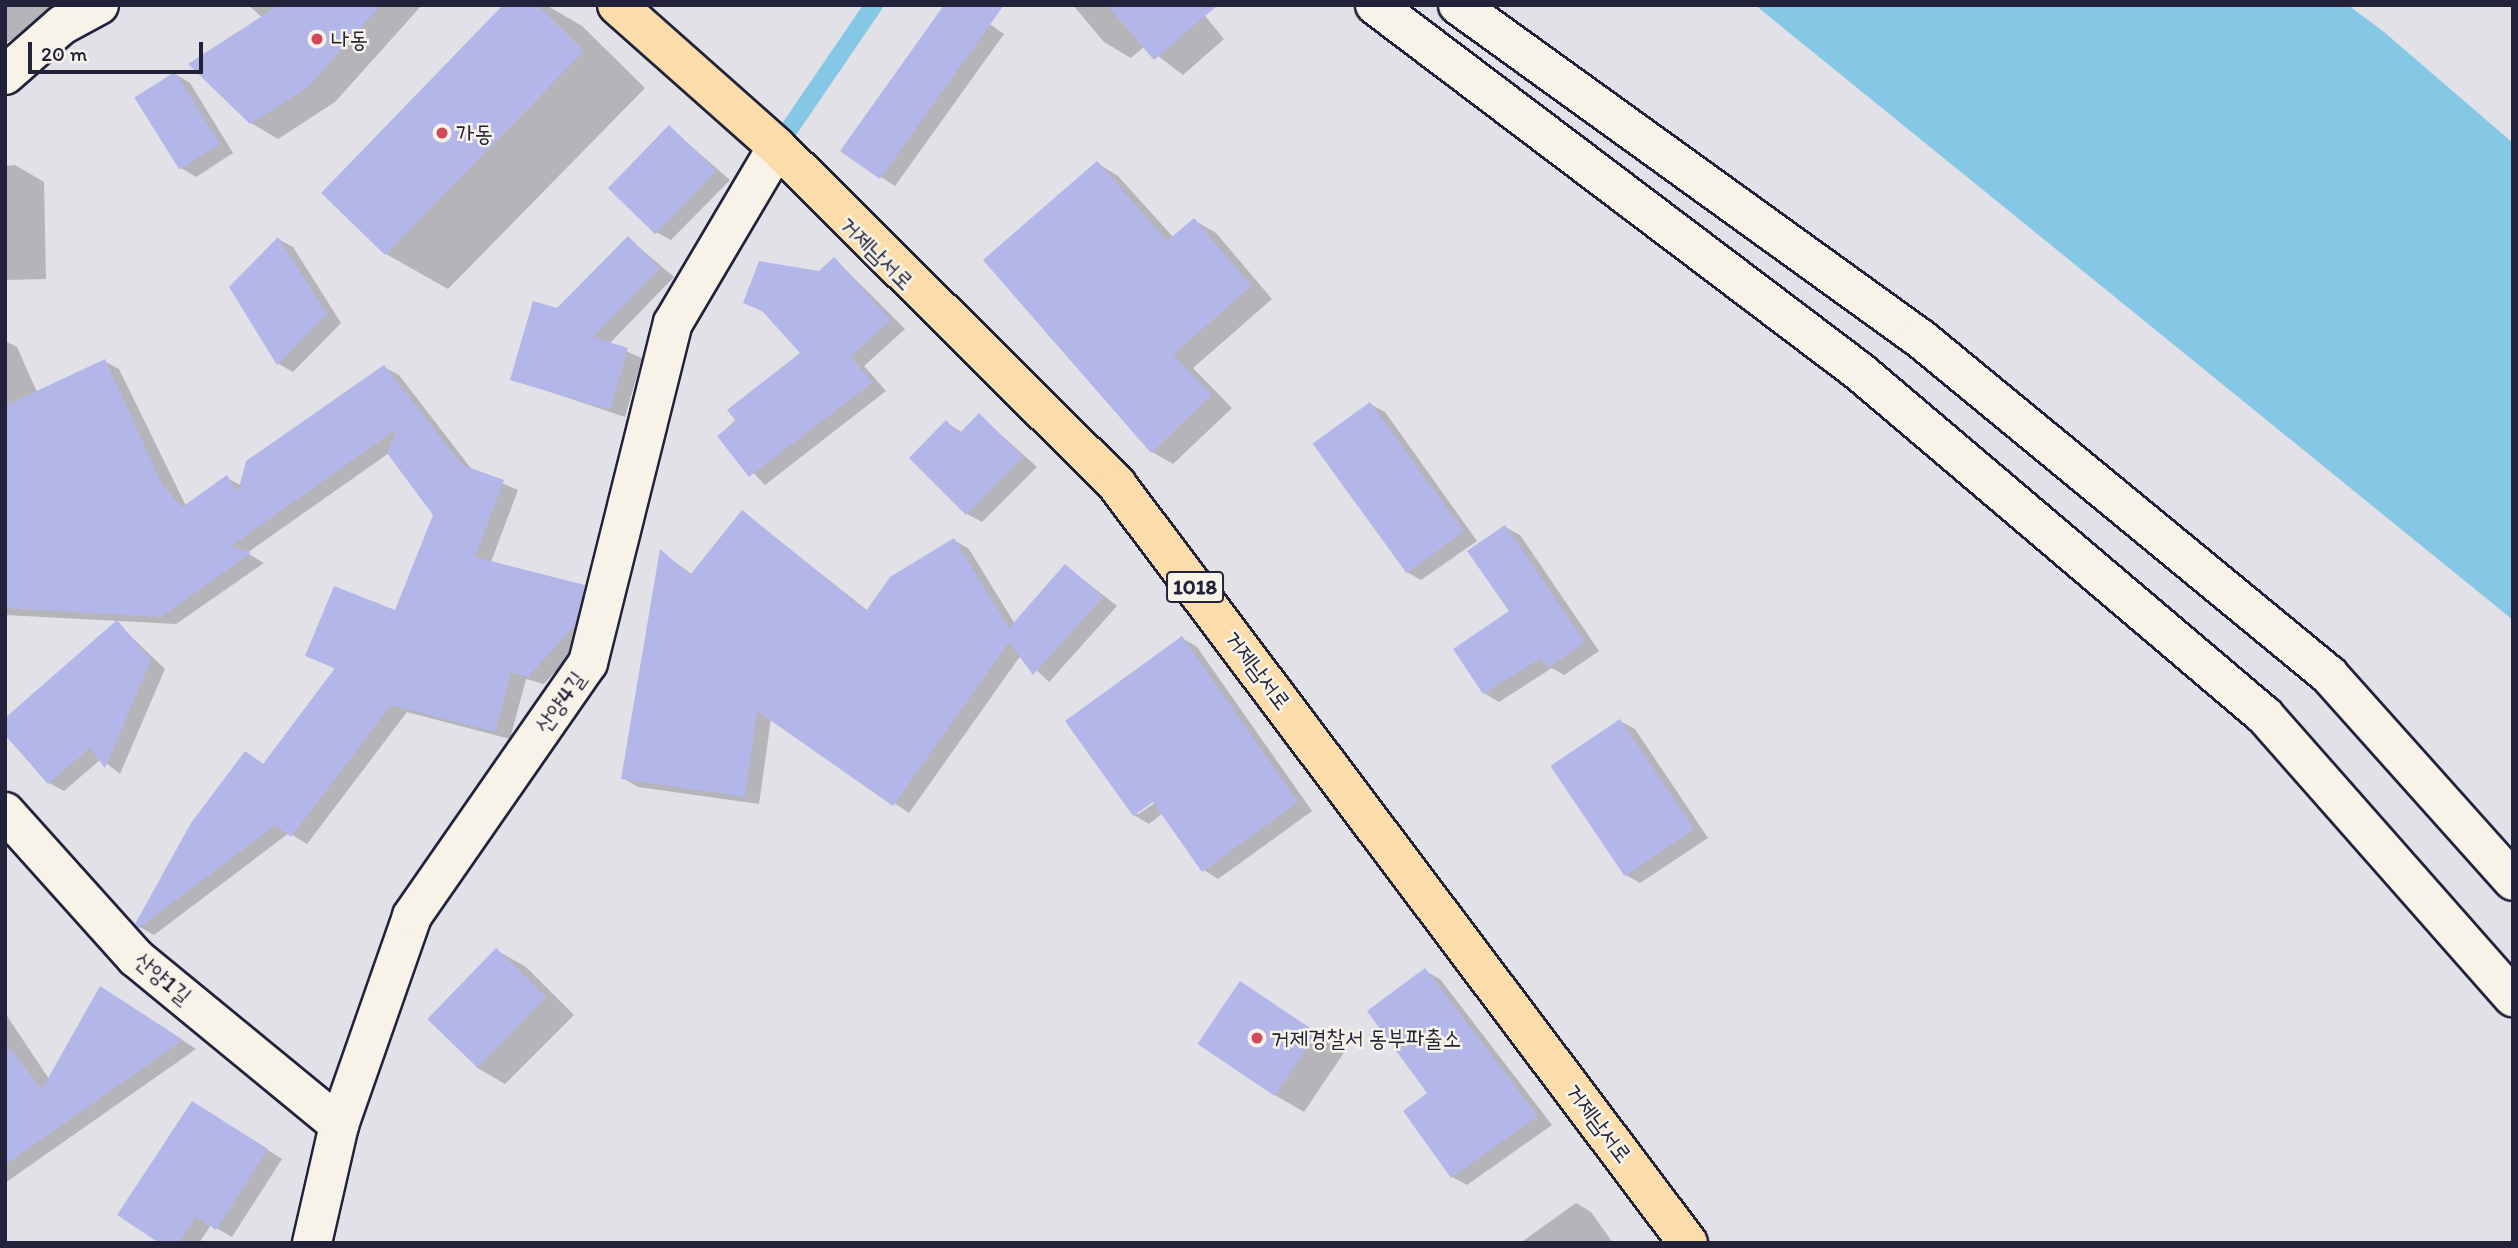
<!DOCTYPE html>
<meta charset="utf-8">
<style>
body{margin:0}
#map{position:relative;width:2518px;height:1248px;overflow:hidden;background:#e3e1e8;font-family:Itim,"Poor Story",sans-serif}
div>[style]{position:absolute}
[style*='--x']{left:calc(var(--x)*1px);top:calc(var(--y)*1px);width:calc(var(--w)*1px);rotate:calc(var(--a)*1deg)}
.water>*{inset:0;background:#84c8e5}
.shadow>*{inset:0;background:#0003}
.stream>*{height:18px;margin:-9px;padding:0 9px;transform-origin:9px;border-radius:9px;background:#84c8e5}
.building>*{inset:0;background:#b3b6e8;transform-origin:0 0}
.roads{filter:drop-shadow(2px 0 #22223b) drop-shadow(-2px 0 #22223b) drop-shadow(0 2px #22223b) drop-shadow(0 -2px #22223b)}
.street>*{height:38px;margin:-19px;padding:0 19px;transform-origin:19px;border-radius:19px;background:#f7f3e8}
.secondary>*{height:38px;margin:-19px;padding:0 19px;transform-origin:19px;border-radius:19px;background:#f7f3e8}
.primary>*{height:38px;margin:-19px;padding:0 19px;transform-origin:19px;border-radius:19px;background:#faddab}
.dots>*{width:19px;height:19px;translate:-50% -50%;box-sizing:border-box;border:4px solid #f7f3e8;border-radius:50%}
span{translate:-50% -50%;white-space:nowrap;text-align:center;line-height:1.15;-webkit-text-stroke:5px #f7f3e8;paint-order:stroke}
.shield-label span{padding:2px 5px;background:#f7f3e8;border:2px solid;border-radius:5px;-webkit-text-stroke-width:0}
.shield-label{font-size:21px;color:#22223b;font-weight:700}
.poi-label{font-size:23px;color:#22223b}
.left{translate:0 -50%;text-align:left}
.street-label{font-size:23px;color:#22223b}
.frame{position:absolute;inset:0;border:7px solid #22223b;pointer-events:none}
.scale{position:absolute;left:28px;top:42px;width:175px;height:32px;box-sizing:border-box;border:4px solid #22223b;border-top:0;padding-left:9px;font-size:21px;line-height:24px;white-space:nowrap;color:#22223b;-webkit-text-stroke:5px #f7f3e8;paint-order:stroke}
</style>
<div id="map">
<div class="water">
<i style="clip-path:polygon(1755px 5px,2348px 5px,2384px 32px,2513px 143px,2513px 620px)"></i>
</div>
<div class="shadow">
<i style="clip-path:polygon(5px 5px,82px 5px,5px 43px)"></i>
<i style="clip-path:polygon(248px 5px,422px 5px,335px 102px,278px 139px,251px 123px,263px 18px)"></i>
<i style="clip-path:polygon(506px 5px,546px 5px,582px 26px,645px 88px,448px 289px,386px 254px)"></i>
<i style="clip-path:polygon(963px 5px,1004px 34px,895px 186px,881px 177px)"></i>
<i style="clip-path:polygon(1073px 5px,1196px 5px,1224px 39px,1183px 75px,1145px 46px,1131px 58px,1104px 42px)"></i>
<i style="clip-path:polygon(175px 74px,190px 83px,233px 153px,196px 177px,181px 168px)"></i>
<i style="clip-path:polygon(670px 128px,730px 180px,671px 240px,656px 232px)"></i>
<i style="clip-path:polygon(1097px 163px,1118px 176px,1174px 238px,1194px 220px,1216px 233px,1272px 299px,1193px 368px,1232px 408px,1173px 464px,1152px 452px,985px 260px)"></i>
<i style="clip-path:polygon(15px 165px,44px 182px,46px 279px,5px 280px,5px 166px)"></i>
<i style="clip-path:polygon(628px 238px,674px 277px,609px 344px,642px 358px,625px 417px,512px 379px,557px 310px)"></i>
<i style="clip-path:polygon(278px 239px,293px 247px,341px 323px,293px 372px,279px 364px,231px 288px)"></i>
<i style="clip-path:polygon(835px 259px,905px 329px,864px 366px,886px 391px,765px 485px,719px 436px,803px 353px,767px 314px,745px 302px,820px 273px)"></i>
<i style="clip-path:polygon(5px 341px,17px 347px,37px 392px,104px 361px,119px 369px,186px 506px,227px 478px,242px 486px,384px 367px,399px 375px,473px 471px,518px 490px,491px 562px,599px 595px,589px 634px,544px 684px,526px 679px,510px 739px,407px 712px,307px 844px,289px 833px,154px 935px,140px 927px,246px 753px,265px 765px,336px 669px,307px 656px,396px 612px,435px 515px,389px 453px,247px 553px,264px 563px,176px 624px,5px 615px)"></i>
<i style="clip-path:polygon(1370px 404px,1385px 412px,1477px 541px,1421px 580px,1407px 572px)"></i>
<i style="clip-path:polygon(980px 416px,1037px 467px,982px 522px,967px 514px,947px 423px,963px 433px)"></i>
<i style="clip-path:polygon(743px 512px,868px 611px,954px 540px,969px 549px,1015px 624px,1066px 566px,1117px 606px,1049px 682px,1021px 655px,909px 813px,771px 719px,759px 804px,638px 787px,623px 778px,661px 552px,693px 575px)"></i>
<i style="clip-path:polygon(1505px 527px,1520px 535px,1599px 651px,1564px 675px,1552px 668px,1499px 702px,1484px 693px,1511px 612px)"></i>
<i style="clip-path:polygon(117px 623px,165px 669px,120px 774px,101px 759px,64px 791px,49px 783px)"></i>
<i style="clip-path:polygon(evenodd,1182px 638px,1197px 647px,1312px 811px,1218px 879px,1204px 870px,1163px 813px,1149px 824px,1134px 815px,1182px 638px,1159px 796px,1161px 799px,1137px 815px,1137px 811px,1159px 796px)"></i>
<i style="clip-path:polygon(1620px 721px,1635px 729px,1708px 838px,1640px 883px,1626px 875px)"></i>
<i style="clip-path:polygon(496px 950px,526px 967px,574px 1015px,505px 1084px,476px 1067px)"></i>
<i style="clip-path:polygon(1425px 971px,1440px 979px,1552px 1125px,1467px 1185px,1452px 1177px,1429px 1094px)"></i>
<i style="clip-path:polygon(1241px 983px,1345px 1051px,1304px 1112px,1275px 1095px)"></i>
<i style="clip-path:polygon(115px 996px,196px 1049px,5px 1183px,5px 1013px,49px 1079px)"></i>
<i style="clip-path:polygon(207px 1112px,282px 1159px,232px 1237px,211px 1225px,199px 1243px,162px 1243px)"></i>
<i style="clip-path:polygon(1576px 1203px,1591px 1212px,1613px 1243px,1520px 1243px)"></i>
</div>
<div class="stream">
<i style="--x:777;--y:147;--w:172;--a:-55.7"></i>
</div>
<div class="building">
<i style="clip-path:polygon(279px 5px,381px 5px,308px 87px,250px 124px,188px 64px)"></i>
<i style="clip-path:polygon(503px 5px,537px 5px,584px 51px,385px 255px,321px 193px)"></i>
<i style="clip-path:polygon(944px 5px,1004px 5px,880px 179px,840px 151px)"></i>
<i style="clip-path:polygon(1107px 5px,1218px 5px,1154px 60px)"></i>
<i style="left:175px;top:72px;width:85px;height:48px;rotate:58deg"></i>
<i style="left:669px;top:125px;width:66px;height:88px;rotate:44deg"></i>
<i style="clip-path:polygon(1097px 161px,1167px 241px,1194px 218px,1251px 286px,1173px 355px,1212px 395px,1151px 453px,983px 260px)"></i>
<i style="clip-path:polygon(628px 236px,660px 268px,593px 337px,628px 348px,610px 410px,510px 380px,533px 301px,557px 308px)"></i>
<i style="clip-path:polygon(278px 237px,327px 314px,277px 365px,229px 287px)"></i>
<i style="clip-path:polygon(834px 257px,891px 320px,850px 357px,873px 382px,749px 477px,717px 436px,736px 421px,727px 410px,800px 353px,762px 311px,743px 303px,759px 261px,819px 271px)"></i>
<i style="clip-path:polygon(105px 359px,163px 486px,182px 507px,227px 475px,238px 492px,246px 461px,384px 365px,462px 465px,504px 480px,475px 557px,585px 585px,575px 625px,528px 677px,511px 672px,495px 732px,391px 705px,291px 837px,275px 825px,139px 928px,135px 924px,191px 823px,245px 751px,263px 764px,335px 668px,305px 656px,334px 586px,395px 610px,433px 515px,387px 453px,397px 429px,231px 546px,251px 553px,161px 617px,5px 608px,5px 406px)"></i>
<i style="left:1370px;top:402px;width:160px;height:71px;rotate:54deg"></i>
<i style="clip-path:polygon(979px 413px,1023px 457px,966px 515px,909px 458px,946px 420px,959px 434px)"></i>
<i style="clip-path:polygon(742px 510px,866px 611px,890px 577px,954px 538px,1009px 628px,1065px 564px,1103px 597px,1033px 675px,1009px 642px,893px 806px,757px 711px,745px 797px,621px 779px,660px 549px,690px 575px)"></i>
<i style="clip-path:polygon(1505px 525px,1585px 642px,1548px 668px,1541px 658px,1483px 694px,1453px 649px,1509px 611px,1467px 551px)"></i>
<i style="clip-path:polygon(117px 620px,151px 660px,105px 768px,90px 748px,48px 784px,5px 735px,5px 718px)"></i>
<i style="clip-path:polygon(1182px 636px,1298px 802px,1202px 872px,1153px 802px,1133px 816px,1065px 721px)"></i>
<i style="left:1620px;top:719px;width:133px;height:84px;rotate:56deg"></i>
<i style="left:496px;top:948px;width:70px;height:99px;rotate:44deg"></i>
<i style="clip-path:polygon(1425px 968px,1538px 1116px,1451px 1178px,1403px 1111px,1427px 1093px,1367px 1011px)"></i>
<i style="left:1240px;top:981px;width:93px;height:76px;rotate:34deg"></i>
<i style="clip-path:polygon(100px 986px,183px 1040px,5px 1165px,5px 1042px,42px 1089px)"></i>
<i style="clip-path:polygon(192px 1101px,268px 1149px,216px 1230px,196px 1217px,179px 1243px,159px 1243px,117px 1215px)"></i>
</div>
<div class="roads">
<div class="street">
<i style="--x:5;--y:75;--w:76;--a:-41.3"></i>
<i style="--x:62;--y:25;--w:42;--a:-28.4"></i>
<i style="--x:5;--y:812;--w:196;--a:48.1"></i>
<i style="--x:136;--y:958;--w:263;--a:39.4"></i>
<i style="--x:312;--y:1243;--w:121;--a:-77.1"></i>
<i style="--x:339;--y:1125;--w:221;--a:-70.7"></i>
<i style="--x:412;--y:916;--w:308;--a:-55.2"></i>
<i style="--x:588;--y:663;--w:350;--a:-76"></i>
<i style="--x:673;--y:323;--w:204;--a:-59.4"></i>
</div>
<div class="secondary">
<i style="--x:1375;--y:5;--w:608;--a:37.11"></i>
<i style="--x:1860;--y:372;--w:531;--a:40.34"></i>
<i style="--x:2265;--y:716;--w:375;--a:48.6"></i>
<i style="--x:1458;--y:5;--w:571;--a:35.81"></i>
<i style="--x:1921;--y:339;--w:529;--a:39.47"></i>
<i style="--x:2329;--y:675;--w:276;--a:48.2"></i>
</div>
<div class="primary">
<i style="--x:617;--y:5;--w:214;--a:41.6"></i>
<i style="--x:777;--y:147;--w:479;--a:44.8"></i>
<i style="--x:1117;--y:485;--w:949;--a:53.01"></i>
</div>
</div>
<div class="dots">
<i style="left:317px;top:39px;background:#d1495b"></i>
<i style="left:442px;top:133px;background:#d1495b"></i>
<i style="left:1257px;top:1038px;background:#d1495b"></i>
</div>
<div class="shield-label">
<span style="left:1195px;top:587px">1018</span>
</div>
<div class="poi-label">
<span class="left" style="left:331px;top:39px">나동</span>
<span class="left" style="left:456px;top:133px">가동</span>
<span class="left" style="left:1271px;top:1038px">거제경찰서 동부파출소</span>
</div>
<div class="street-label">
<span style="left:877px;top:253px;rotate:45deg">거제남서로</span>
<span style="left:1258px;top:670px;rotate:53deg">거제남서로</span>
<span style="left:560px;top:702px;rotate:-55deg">산양4길</span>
<span style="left:163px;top:978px;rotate:40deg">산양1길</span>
<span style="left:1599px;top:1123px;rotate:53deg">거제남서로</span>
</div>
<div class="frame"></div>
<div class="scale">20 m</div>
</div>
